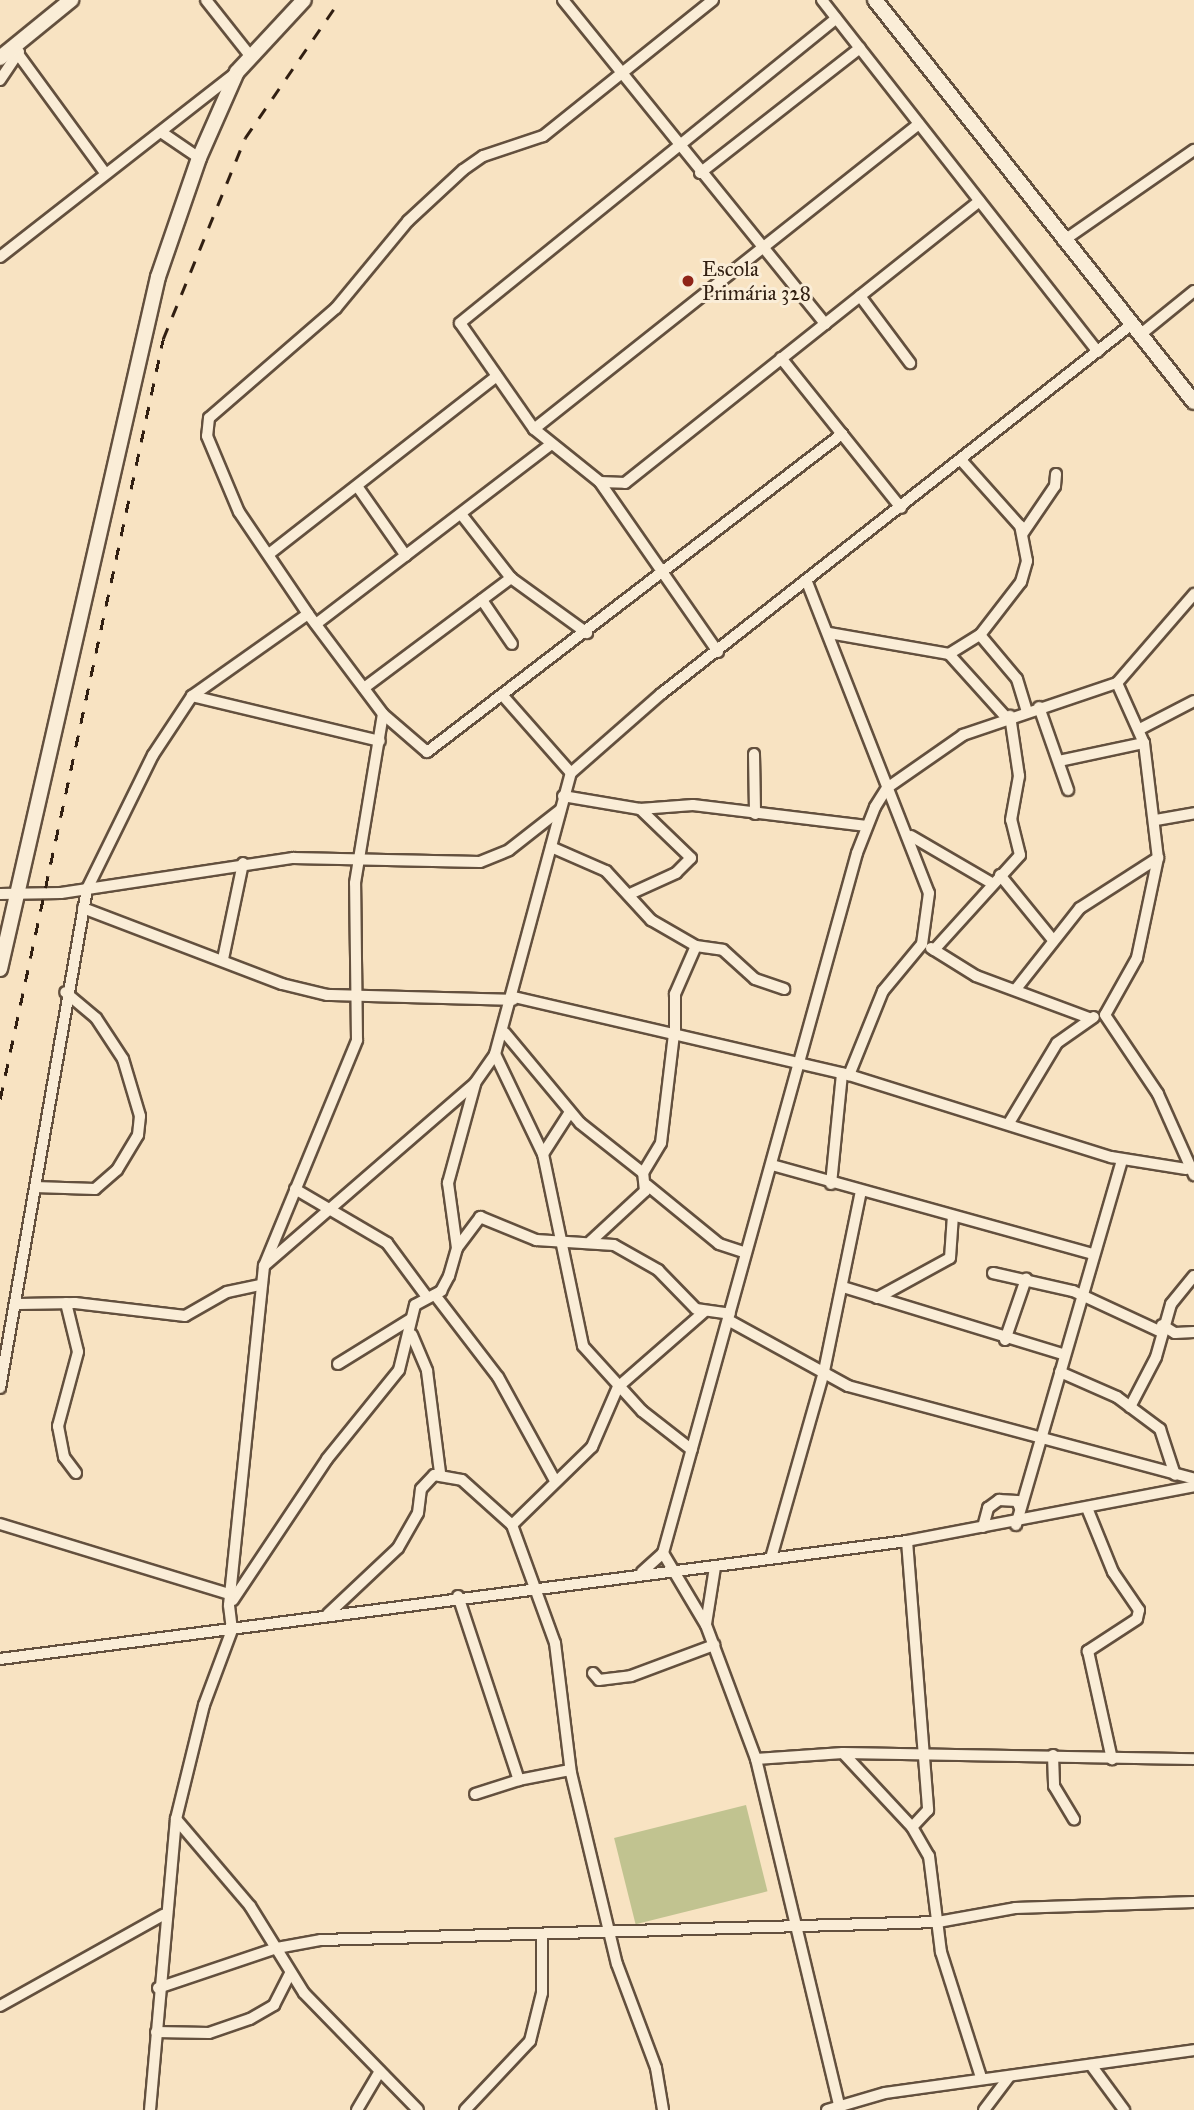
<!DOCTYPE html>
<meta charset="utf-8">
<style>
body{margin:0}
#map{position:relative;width:1194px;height:2110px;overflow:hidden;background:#f8e3c2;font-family:"IM FELL Great Primer",serif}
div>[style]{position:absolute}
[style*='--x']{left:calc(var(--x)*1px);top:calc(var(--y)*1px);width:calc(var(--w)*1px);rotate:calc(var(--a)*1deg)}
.green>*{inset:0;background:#c1c390;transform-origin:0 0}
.roads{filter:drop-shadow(2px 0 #63503e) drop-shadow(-2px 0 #63503e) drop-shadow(0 2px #63503e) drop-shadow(0 -2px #63503e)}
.street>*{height:10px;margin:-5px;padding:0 5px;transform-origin:5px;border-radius:5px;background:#faedd7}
.secondary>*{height:14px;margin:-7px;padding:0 7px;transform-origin:7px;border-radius:7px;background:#faedd7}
.rail>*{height:2.5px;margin-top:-1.25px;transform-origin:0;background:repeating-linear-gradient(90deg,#311f12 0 12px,transparent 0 24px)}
.dots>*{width:19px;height:19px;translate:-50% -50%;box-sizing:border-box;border:4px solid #faedd7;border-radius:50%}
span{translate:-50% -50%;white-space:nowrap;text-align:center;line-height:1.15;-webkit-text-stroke:6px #faedd7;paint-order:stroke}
.poi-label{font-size:21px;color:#311f12}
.left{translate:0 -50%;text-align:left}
</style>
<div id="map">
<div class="green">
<i style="left:746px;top:1805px;width:89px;height:136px;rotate:76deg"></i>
</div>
<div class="roads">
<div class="street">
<i style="--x:206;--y:0;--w:73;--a:51.7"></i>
<i style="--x:563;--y:0;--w:417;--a:51"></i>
<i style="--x:713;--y:0;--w:218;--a:141.3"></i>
<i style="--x:543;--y:136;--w:63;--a:161.6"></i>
<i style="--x:483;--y:156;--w:24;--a:145"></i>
<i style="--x:463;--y:170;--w:75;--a:137.2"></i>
<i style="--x:408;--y:221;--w:113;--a:129.6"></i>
<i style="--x:336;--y:308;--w:168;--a:139.1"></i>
<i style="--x:209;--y:418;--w:18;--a:96"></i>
<i style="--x:207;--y:436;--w:82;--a:67.2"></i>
<i style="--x:239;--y:512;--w:123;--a:55.9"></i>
<i style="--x:308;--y:614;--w:125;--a:53.1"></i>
<i style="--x:383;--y:714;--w:58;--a:40.8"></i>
<i style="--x:427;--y:752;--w:523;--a:-37.46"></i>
<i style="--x:822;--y:0;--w:447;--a:51.9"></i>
<i style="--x:18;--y:54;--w:147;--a:53.8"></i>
<i style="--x:0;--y:80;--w:34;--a:-56"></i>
<i style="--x:161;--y:132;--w:46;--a:34.4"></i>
<i style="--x:700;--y:173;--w:203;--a:-38"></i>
<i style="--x:1063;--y:241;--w:160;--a:-34.8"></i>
<i style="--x:0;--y:257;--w:297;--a:-38"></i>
<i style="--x:860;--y:296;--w:84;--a:53.3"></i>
<i style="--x:1141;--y:334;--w:68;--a:-39.1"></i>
<i style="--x:781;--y:358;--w:192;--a:51.3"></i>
<i style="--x:534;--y:429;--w:491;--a:-38.4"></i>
<i style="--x:600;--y:482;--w:25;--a:2"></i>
<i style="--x:625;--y:483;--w:453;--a:-38.5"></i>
<i style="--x:357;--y:486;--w:85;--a:55"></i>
<i style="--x:461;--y:514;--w:81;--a:52"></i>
<i style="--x:511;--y:578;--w:94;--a:35.9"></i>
<i style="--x:1023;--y:533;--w:57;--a:-55.8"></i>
<i style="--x:1055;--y:486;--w:12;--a:-85"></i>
<i style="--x:269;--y:554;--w:289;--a:-38"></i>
<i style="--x:807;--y:582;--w:334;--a:68.6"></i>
<i style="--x:929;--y:893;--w:51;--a:97.8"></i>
<i style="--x:922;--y:944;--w:61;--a:129.7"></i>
<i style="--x:883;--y:991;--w:91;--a:112"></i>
<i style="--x:482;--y:600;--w:53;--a:55.7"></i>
<i style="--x:316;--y:624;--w:295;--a:-37.4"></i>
<i style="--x:829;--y:633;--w:122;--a:9.9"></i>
<i style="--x:949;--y:654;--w:85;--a:47.9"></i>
<i style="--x:980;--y:635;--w:57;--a:49.9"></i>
<i style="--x:1017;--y:679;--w:34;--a:73"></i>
<i style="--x:718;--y:652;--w:207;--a:-124.8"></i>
<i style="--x:600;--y:482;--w:85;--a:-141.2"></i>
<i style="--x:534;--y:429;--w:129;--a:-124.9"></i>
<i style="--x:460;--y:323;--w:484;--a:-39"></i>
<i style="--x:949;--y:654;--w:36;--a:-32"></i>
<i style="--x:980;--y:635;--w:67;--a:-52.3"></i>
<i style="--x:1021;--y:582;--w:22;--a:-74"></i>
<i style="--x:1027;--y:561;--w:36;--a:-101"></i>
<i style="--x:1020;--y:526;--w:89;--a:-131.8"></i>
<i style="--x:1117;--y:683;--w:66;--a:65.8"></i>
<i style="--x:1144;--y:743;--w:116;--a:83.1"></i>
<i style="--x:1158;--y:858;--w:102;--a:101.9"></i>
<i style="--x:1137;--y:958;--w:65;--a:119.3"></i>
<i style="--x:1105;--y:1015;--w:95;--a:56.1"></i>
<i style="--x:1158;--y:1094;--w:89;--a:66"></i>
<i style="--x:364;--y:688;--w:184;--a:-36.8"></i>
<i style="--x:192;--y:696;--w:193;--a:13.5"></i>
<i style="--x:504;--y:697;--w:101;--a:48.6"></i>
<i style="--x:1039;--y:707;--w:88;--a:70.7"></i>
<i style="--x:1140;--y:729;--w:61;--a:-27.4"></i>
<i style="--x:754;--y:754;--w:60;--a:89"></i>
<i style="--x:1059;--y:761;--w:87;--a:-12"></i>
<i style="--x:563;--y:796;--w:78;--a:9.6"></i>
<i style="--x:640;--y:809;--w:53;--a:-4.3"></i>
<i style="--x:693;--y:805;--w:175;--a:6.9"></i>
<i style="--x:1156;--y:820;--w:39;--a:-10"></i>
<i style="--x:911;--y:836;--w:95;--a:30.3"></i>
<i style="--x:551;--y:847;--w:60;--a:23.6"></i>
<i style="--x:606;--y:871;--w:67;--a:47.4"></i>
<i style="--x:651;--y:920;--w:52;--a:30"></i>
<i style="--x:696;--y:946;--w:27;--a:8"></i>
<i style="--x:723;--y:950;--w:43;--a:42.2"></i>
<i style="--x:755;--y:979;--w:31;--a:19"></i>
<i style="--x:1000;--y:875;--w:84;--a:50.8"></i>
<i style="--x:0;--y:894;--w:61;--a:-0.9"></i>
<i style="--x:61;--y:893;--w:235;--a:-8.6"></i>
<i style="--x:293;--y:858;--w:187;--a:1.2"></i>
<i style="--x:480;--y:862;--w:31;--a:-22"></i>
<i style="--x:509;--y:850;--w:65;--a:-38.1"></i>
<i style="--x:630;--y:894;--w:51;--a:-24.5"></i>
<i style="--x:676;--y:873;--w:21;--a:-45"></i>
<i style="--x:691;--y:858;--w:71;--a:-136.1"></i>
<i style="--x:83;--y:908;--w:213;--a:20.9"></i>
<i style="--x:282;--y:984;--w:46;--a:13.7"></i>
<i style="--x:327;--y:995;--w:186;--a:1.5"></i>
<i style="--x:931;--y:948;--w:53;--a:31.9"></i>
<i style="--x:976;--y:976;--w:121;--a:20.4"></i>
<i style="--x:934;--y:950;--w:128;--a:-47.8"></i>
<i style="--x:1020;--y:855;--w:36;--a:-104"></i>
<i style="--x:1011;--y:820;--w:45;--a:-79.7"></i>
<i style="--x:1019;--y:776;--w:61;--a:-98.5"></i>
<i style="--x:223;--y:959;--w:98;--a:-78.2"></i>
<i style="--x:1016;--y:989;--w:103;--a:-51.7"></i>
<i style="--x:1080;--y:908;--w:93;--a:-32.7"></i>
<i style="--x:514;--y:997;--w:344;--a:13.1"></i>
<i style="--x:849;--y:1075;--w:275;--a:17.4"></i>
<i style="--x:1111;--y:1157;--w:76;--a:9.1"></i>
<i style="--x:505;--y:1033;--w:117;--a:50.2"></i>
<i style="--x:580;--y:1123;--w:80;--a:38.4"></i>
<i style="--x:675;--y:1034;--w:40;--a:-90"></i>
<i style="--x:675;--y:994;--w:52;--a:-66.4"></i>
<i style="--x:495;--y:1054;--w:111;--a:64.4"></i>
<i style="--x:543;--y:1154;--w:196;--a:78.2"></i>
<i style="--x:583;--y:1346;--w:88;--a:47.8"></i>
<i style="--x:642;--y:1411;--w:63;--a:38"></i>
<i style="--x:1009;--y:1123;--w:93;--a:-59"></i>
<i style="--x:1057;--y:1043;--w:45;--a:-35.1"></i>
<i style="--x:543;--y:1154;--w:50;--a:-57.3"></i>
<i style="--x:772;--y:1165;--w:332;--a:15.5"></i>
<i style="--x:831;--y:1184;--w:111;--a:-84.3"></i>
<i style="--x:647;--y:1185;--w:93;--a:39.3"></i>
<i style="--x:719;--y:1244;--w:28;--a:18"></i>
<i style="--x:35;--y:1187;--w:60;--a:1.9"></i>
<i style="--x:95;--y:1189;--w:29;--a:-41"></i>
<i style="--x:117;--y:1170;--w:41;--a:-59"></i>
<i style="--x:138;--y:1135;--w:19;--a:-84"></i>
<i style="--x:140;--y:1116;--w:59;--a:-106.6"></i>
<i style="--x:123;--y:1059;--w:49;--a:-123.4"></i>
<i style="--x:96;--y:1018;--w:40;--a:-140"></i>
<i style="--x:295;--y:1189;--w:107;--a:30.4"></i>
<i style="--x:387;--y:1243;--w:67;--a:53.5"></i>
<i style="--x:591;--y:1241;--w:74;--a:-42.8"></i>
<i style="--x:645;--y:1191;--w:18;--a:-96"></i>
<i style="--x:643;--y:1173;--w:35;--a:-59"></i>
<i style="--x:661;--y:1143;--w:110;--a:-83.2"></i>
<i style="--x:457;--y:1248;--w:39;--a:-53"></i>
<i style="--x:480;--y:1217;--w:61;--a:22.3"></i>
<i style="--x:536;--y:1240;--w:78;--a:3.7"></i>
<i style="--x:614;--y:1245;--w:51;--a:29.6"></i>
<i style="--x:658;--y:1270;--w:54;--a:45.7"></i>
<i style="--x:696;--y:1309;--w:34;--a:8"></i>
<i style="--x:264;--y:1266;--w:244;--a:-67.6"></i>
<i style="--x:357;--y:1040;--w:157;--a:-90.7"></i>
<i style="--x:355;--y:883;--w:171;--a:-80.6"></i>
<i style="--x:993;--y:1273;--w:82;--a:12.7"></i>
<i style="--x:1073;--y:1291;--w:95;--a:24.9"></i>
<i style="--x:843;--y:1287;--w:232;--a:17"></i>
<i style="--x:435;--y:1295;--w:103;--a:52.5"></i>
<i style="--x:498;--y:1377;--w:116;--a:61.2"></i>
<i style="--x:877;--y:1298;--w:83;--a:-28.7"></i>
<i style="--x:950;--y:1258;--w:39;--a:-86"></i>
<i style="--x:66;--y:1303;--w:50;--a:76.2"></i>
<i style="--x:78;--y:1352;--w:77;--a:105.1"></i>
<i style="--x:58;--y:1426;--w:32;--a:79"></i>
<i style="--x:64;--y:1457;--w:20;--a:53"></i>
<i style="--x:19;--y:1304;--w:56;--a:-1"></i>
<i style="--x:75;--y:1303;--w:111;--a:6.7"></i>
<i style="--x:185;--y:1316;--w:48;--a:-29.7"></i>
<i style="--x:227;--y:1292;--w:33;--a:-12"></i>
<i style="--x:728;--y:1320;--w:137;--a:28.8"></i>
<i style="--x:848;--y:1386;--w:358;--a:15"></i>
<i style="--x:1162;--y:1325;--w:15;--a:32"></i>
<i style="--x:1175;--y:1333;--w:19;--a:-3"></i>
<i style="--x:412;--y:1335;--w:39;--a:67"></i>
<i style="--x:427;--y:1371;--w:102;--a:82.7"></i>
<i style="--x:1005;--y:1340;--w:65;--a:-71"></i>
<i style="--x:338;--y:1364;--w:86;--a:-31.7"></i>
<i style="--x:1060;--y:1372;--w:62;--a:23.7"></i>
<i style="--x:1117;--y:1397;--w:54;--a:36.7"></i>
<i style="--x:1160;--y:1429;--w:48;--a:71.9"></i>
<i style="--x:0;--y:1388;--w:507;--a:-80.11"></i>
<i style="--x:87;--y:889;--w:149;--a:-63.8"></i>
<i style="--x:153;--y:755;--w:71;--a:-56.5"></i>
<i style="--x:192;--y:696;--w:142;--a:-35.3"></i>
<i style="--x:1130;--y:1407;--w:56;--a:-62.5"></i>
<i style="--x:1156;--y:1357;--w:55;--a:-74.2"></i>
<i style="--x:1171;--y:1304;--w:36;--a:-51"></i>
<i style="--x:1087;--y:1508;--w:69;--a:67.9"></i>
<i style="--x:1113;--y:1572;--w:46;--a:55.6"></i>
<i style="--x:1139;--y:1610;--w:9;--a:103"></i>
<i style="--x:1137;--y:1619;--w:59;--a:146.9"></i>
<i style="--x:1088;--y:1651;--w:111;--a:77.5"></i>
<i style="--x:0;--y:1524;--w:243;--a:17"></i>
<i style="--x:512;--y:1525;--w:112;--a:-44.3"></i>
<i style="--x:592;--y:1447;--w:65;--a:-66.6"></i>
<i style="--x:618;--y:1387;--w:114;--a:-41.1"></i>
<i style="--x:1016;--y:1525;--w:380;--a:-73.8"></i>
<i style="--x:983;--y:1527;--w:20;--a:-75"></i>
<i style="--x:988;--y:1508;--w:14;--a:-36"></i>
<i style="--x:999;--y:1500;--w:18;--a:3"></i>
<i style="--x:1017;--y:1501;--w:8;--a:67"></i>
<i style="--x:907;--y:1541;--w:270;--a:85.5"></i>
<i style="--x:928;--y:1810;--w:23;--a:133"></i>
<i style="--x:663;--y:1553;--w:84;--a:59.2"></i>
<i style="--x:706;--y:1625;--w:143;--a:69.5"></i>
<i style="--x:756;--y:1759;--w:361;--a:76.5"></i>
<i style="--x:771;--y:1558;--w:189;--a:-74.1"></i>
<i style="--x:823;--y:1376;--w:185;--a:-78.4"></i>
<i style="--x:642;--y:1572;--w:28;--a:-42"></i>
<i style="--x:663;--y:1553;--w:726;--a:-74.51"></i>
<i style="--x:857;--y:853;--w:49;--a:-68.6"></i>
<i style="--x:875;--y:807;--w:22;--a:-58"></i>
<i style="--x:887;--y:788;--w:93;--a:-34.9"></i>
<i style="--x:963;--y:735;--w:163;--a:-18.7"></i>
<i style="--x:1117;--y:683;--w:118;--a:-49.1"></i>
<i style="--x:458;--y:1596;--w:194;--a:71.7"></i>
<i style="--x:519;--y:1780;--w:46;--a:162.3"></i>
<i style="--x:233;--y:1600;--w:169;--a:-56.3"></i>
<i style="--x:327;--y:1459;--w:114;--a:-51"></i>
<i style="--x:399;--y:1370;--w:67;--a:-76.2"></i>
<i style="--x:415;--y:1305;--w:30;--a:-28"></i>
<i style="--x:441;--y:1291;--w:17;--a:-62"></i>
<i style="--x:449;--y:1276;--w:29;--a:-74"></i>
<i style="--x:457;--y:1248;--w:66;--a:-97.9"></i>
<i style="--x:448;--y:1183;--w:103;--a:-74.7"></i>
<i style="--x:328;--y:1614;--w:96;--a:-43.3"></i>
<i style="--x:398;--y:1548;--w:40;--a:-60.3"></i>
<i style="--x:418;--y:1513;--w:24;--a:-83"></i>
<i style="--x:421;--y:1489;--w:19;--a:-47"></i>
<i style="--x:434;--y:1475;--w:28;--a:10"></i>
<i style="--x:462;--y:1480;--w:67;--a:42"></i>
<i style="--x:512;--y:1525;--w:126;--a:70"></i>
<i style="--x:555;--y:1643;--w:131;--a:83"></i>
<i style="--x:571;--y:1773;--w:196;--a:76.5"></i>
<i style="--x:617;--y:1964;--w:111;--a:69.4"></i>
<i style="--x:656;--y:2068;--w:43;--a:80.5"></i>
<i style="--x:706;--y:1624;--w:58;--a:-81"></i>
<i style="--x:0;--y:1659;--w:915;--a:-7.41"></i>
<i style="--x:907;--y:1541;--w:292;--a:-10.8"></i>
<i style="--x:593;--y:1673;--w:9;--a:49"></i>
<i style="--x:599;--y:1680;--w:32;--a:-7"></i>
<i style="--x:631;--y:1676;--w:89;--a:-20.5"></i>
<i style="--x:843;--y:1753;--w:101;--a:47"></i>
<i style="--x:912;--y:1827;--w:34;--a:60"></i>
<i style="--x:929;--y:1856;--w:97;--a:82.9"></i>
<i style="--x:941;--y:1952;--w:131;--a:72.3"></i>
<i style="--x:1053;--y:1755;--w:31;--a:88"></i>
<i style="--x:1054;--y:1786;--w:39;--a:59"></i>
<i style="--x:756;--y:1759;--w:87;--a:-3.9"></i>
<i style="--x:843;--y:1753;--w:351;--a:1"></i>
<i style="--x:519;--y:1780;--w:52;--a:-11.1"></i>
<i style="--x:176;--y:1819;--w:114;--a:49.6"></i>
<i style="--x:250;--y:1906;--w:102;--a:58.2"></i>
<i style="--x:304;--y:1993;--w:163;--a:45.7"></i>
<i style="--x:158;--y:1988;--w:126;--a:-18.6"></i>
<i style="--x:277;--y:1948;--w:45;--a:-10.3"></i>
<i style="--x:321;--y:1940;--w:617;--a:-1.67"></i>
<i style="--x:938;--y:1922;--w:78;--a:-10.3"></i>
<i style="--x:1015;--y:1908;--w:179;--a:-1.9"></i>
<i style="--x:0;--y:2006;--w:187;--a:-29.2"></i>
<i style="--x:156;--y:2032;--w:53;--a:1.1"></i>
<i style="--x:209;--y:2033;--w:43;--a:-18.9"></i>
<i style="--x:250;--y:2019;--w:28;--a:-30"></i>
<i style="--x:274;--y:2005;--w:35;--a:-63"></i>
<i style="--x:1091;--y:2065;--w:56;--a:53.7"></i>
<i style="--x:150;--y:2110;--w:292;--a:-84.9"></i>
<i style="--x:176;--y:1819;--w:117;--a:-76.2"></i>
<i style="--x:204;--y:1705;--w:80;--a:-69.5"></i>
<i style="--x:232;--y:1630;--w:25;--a:-97"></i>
<i style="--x:229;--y:1605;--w:341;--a:-84.1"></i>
<i style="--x:264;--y:1266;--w:279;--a:-40.9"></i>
<i style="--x:475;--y:1083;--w:35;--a:-55"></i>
<i style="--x:495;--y:1054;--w:291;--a:-74.9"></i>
<i style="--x:571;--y:773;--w:120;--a:-41.3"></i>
<i style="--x:661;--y:694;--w:599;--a:-38.15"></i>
<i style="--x:357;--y:2110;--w:45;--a:-59.5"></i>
<i style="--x:465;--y:2110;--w:95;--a:-46.7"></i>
<i style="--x:530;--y:2041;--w:49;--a:-76"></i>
<i style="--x:542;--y:1993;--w:56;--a:-90"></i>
<i style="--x:827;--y:2110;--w:60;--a:-16.3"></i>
<i style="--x:885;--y:2093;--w:312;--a:-7.9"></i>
<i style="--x:984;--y:2110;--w:41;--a:-52.9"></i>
</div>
<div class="secondary">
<i style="--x:875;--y:0;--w:513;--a:51.57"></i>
<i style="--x:0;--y:58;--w:92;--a:-39.2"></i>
<i style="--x:0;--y:969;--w:710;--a:-77.14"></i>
<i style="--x:158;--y:277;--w:126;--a:-71"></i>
<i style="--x:199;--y:158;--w:94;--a:-66.2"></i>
<i style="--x:237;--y:72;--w:98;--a:-47.1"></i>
</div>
</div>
<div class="rail">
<i style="--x:0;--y:1099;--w:777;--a:-77.89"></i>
<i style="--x:163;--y:339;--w:217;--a:-67.8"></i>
<i style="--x:245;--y:138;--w:168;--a:-55.5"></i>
</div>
<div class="dots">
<i style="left:688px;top:281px;background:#8f2418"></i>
</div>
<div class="poi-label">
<span class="left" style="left:702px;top:281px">Escola<br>Primária 328</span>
</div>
</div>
